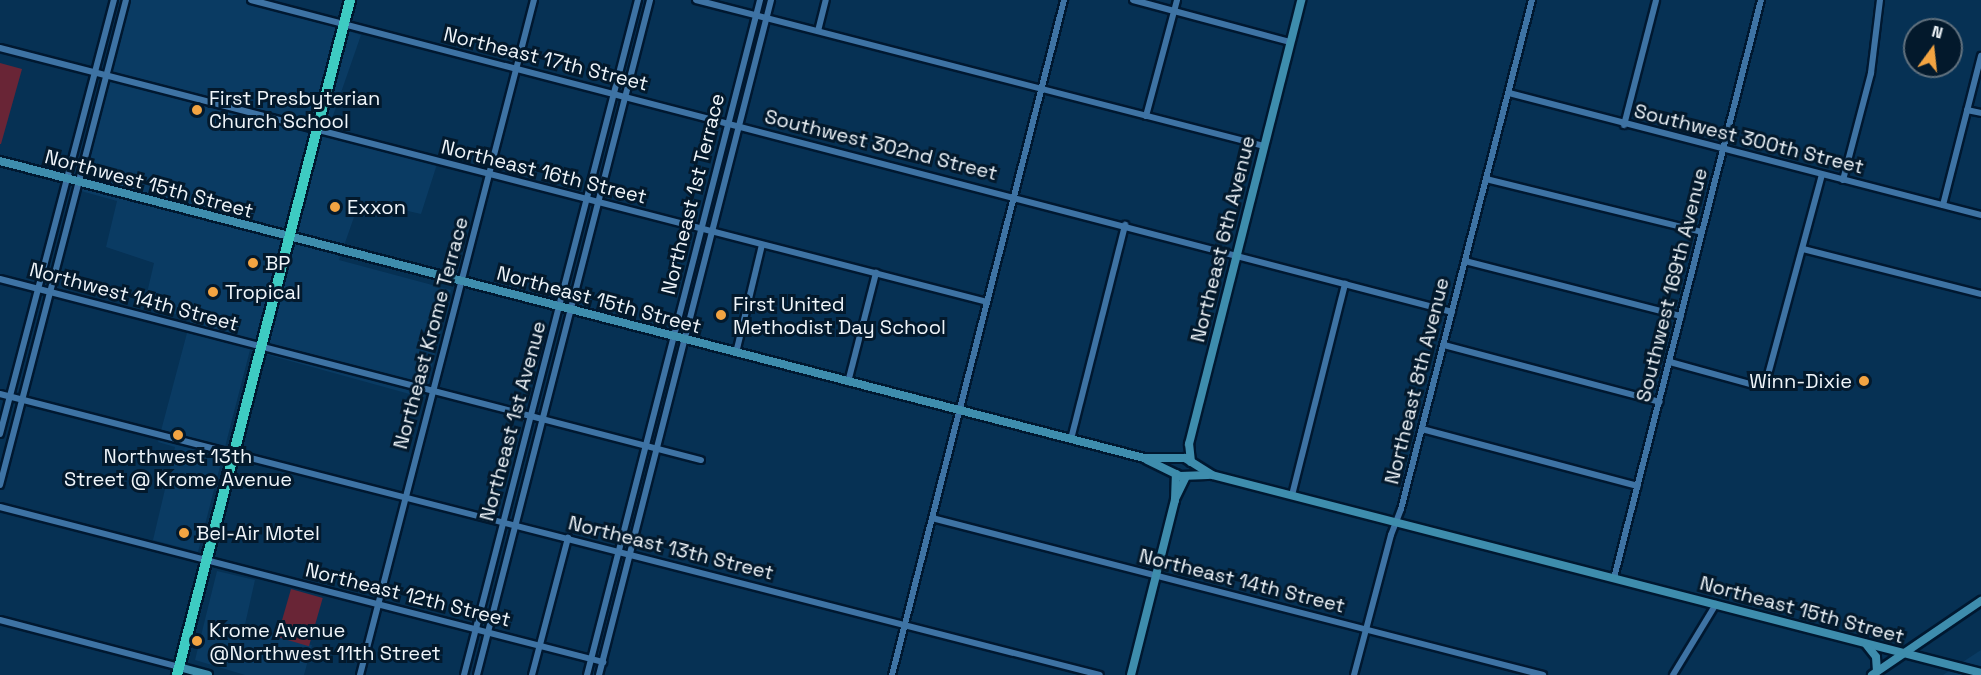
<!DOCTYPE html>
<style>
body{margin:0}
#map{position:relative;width:1981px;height:675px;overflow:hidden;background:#063154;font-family:"Space Grotesk",sans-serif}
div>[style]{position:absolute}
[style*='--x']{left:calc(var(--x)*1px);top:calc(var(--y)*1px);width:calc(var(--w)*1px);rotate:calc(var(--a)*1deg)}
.built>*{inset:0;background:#0a3b63}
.green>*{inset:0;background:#692536;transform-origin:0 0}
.roads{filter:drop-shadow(2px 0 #001830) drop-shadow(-2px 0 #001830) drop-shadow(0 2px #001830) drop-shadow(0 -2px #001830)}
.street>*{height:6px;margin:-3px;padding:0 3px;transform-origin:3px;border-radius:3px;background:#3e73a4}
.secondary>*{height:8px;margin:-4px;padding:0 4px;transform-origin:4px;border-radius:4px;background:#3e8dad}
.highway>*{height:10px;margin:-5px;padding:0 5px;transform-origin:5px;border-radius:5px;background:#3ecbc2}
.dots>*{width:16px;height:16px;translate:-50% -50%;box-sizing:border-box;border:3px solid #03192c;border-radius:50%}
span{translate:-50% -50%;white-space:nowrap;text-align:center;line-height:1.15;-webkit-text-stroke:6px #03192c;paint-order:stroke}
.street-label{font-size:20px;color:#eef4f9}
.poi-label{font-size:20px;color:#eef4f9}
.left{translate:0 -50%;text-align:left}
.right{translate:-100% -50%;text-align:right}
.north{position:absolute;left:1903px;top:18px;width:60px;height:60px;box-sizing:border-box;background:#03192c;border:2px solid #61717e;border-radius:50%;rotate:15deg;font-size:16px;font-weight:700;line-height:24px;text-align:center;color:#eef4f9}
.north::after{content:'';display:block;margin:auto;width:21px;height:27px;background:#f3a442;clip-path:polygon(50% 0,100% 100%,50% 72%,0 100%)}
</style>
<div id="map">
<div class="built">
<i style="clip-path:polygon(130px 0,249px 0,361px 35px,328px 130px,439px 158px,421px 214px,360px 200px,339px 260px,451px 290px,424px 398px,250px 350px,198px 552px,153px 540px,175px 447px,158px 442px,191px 318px,144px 306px,154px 263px,106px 247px,117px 201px,81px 191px)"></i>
<i style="clip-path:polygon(217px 571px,255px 580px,244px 629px,312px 645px,304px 675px,245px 675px,195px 660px)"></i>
<i style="clip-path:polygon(1981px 650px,1981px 675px,1943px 675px)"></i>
</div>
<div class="green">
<i style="clip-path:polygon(0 63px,22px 69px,1px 144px,0 144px)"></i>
<i style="left:291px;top:589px;width:33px;height:50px;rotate:16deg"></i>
</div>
<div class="roads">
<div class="street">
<i style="--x:251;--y:0;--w:1241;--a:14.56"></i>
<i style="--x:696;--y:0;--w:586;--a:14.42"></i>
<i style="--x:1133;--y:0;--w:163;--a:15"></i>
<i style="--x:818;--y:31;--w:32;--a:-76"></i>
<i style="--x:0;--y:48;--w:1019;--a:14.43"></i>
<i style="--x:1509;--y:93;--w:488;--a:14.5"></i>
<i style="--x:1967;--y:110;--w:14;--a:12"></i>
<i style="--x:1146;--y:116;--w:120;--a:-75"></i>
<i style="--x:1624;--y:125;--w:129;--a:-75.6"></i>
<i style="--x:1486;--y:179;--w:222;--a:13.8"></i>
<i style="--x:1843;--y:180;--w:111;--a:-75.3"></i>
<i style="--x:1871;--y:73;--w:74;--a:-83"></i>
<i style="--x:1943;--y:205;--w:154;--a:-75.7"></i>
<i style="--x:1803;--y:249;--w:184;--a:14.2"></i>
<i style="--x:1465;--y:261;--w:223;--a:14.3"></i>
<i style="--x:0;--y:279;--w:724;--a:14.48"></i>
<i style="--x:1444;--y:345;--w:223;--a:14.8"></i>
<i style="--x:736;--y:353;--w:111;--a:-76.5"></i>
<i style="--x:1670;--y:362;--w:90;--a:15.4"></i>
<i style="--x:1757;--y:386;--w:10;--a:-24"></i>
<i style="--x:1766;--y:382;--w:214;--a:-74.9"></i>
<i style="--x:848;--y:382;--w:113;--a:-75.6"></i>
<i style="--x:0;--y:394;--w:1135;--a:14.33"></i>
<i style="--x:1422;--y:429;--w:223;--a:14.8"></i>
<i style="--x:0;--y:434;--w:449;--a:-75.3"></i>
<i style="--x:1071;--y:439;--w:221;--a:-75.8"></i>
<i style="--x:0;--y:485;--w:501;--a:-75.44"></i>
<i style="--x:1292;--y:495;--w:218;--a:-75.9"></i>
<i style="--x:0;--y:507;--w:623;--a:14.42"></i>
<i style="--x:932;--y:518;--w:631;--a:14.41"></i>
<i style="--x:1614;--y:578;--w:596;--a:-75.73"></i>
<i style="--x:0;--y:620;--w:185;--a:14.7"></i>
<i style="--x:360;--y:675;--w:697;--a:-75.55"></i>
<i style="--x:464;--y:675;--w:697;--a:-75.55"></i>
<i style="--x:477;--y:675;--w:697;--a:-75.62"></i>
<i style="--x:532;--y:675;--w:142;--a:-75.3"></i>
<i style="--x:587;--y:675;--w:697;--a:-75.62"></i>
<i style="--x:599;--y:675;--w:697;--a:-75.7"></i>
<i style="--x:892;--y:675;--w:697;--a:-75.7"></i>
<i style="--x:1354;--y:675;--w:145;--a:-75.2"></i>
<i style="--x:1391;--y:535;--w:28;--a:-69"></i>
<i style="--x:1401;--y:509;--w:526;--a:-75.57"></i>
<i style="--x:1673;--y:675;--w:83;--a:-58.8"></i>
</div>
<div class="secondary">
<i style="--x:0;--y:161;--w:1182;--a:14.55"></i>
<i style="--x:1144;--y:458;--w:41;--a:0"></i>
<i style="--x:1185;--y:458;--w:32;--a:32"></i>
<i style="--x:1212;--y:475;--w:794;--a:14.44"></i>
<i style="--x:1147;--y:460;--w:37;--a:26"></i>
<i style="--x:1180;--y:476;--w:28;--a:-2"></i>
<i style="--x:1191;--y:462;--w:18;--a:-96"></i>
<i style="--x:1189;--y:444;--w:458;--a:-75.8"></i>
<i style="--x:1175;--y:499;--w:25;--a:-64"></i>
<i style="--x:1866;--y:644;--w:16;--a:52"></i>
<i style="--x:1876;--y:657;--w:14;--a:86"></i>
<i style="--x:179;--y:667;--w:30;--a:15"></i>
<i style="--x:1131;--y:675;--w:180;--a:-75.9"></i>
<i style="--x:1175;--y:500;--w:26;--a:-88"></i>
<i style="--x:1872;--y:675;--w:132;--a:-34.2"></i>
</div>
<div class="highway">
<i style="--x:177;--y:675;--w:697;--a:-75.62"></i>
</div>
</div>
<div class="dots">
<i style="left:197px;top:110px;background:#f3a442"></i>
<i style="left:335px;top:207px;background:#f3a442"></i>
<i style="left:253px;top:263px;background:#f3a442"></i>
<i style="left:213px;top:292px;background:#f3a442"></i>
<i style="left:721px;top:315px;background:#f3a442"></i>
<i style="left:1864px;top:381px;background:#f3a442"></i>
<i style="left:178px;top:435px;background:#f3a442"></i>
<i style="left:184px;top:533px;background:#f3a442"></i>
<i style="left:197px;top:641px;background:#f3a442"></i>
</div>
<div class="street-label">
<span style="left:546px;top:59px;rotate:14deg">Northeast 17th Street</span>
<span style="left:1749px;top:139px;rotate:14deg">Southwest 300th Street</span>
<span style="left:881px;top:145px;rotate:14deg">Southwest 302nd Street</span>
<span style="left:544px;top:172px;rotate:14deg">Northeast 16th Street</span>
<span style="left:149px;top:184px;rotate:15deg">Northwest 15th Street</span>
<span style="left:693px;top:194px;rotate:-76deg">Northeast 1st Terrace</span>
<span style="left:1223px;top:239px;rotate:-76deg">Northeast 6th Avenue</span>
<span style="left:1672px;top:285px;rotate:-76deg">Southwest 169th Avenue</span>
<span style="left:134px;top:297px;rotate:15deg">Northwest 14th Street</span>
<span style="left:599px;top:300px;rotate:15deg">Northeast 15th Street</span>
<span style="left:431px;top:333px;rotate:-75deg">Northeast Krome Terrace</span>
<span style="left:1417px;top:381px;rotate:-76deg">Northeast 8th Avenue</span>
<span style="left:513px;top:421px;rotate:-75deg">Northeast 1st Avenue</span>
<span style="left:671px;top:548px;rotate:14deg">Northeast 13th Street</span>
<span style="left:1242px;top:581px;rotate:14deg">Northeast 14th Street</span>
<span style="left:408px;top:595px;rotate:14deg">Northeast 12th Street</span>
<span style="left:1802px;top:610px;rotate:15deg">Northeast 15th Street</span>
</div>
<div class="poi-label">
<span class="left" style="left:209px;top:110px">First Presbyterian<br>Church School</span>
<span class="left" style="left:347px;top:207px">Exxon</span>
<span class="left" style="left:265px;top:263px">BP</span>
<span class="left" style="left:225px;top:292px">Tropical</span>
<span class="left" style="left:733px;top:316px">First United<br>Methodist Day School</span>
<span class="right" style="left:1852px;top:381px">Winn-Dixie</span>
<span style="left:178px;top:468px">Northwest 13th<br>Street @ Krome Avenue</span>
<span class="left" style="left:196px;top:533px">Bel-Air Motel</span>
<span class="left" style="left:209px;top:642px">Krome Avenue<br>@Northwest 11th Street</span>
</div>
<div class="north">N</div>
</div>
